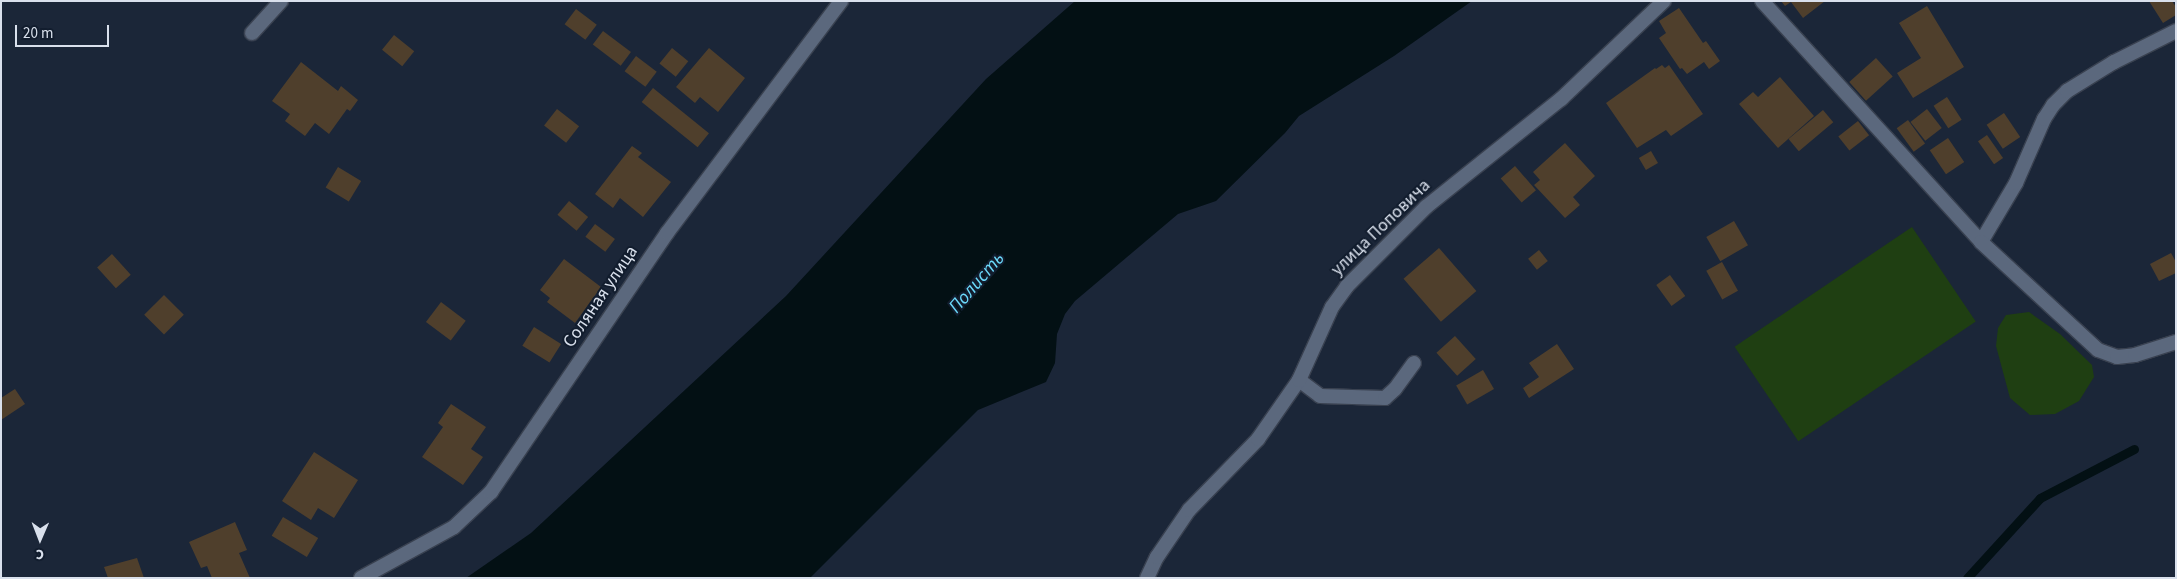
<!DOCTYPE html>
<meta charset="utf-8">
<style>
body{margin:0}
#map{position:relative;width:2177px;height:579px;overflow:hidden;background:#1b2638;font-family:"Source Sans 3",sans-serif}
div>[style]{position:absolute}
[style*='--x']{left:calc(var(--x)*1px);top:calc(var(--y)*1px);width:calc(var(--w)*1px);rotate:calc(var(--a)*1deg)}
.green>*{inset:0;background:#1f3f12;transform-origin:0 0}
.water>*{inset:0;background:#031014}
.stream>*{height:9px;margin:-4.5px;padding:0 4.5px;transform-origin:4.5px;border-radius:4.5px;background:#031014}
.building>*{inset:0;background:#4f3f2c;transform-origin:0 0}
.roads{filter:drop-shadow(1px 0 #394150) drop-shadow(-1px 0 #394150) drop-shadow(0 1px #394150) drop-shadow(0 -1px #394150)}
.service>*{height:14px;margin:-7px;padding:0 7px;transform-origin:7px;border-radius:7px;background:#5b687d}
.minor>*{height:14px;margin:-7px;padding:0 7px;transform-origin:7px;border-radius:7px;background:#5b687d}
span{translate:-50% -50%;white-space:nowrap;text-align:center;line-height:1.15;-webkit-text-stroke:4px #121d2e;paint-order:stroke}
.street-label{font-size:18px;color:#d9e0ec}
.water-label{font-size:19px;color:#6bdafb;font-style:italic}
.frame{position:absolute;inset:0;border:2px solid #d9e0ec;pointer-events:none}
.north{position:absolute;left:15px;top:514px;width:50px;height:50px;-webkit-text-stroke:4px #121d2e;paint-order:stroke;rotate:181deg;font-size:14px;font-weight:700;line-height:20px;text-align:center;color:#d9e0ec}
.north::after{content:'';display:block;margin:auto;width:18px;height:22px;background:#d9e0ec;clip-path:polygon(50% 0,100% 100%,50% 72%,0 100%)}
.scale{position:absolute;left:15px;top:25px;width:94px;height:22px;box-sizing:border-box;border:2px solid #d9e0ec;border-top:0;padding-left:6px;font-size:15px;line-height:18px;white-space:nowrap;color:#d9e0ec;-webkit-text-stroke:4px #121d2e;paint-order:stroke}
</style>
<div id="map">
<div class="green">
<i style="left:1912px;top:227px;width:114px;height:214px;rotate:56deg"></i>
<i style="clip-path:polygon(2029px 312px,2060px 334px,2092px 365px,2094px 377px,2079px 401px,2055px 414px,2030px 415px,2010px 398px,1996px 346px,1998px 328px,2006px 315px)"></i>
</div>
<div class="water">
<i style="clip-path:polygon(1075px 1px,1472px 1px,1394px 56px,1299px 116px,1285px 133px,1216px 201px,1178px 214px,1075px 301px,1065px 314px,1057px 334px,1055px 363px,1046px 382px,978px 410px,810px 578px,466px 578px,531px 533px,786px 296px,986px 79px)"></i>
</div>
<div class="stream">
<i style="--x:1967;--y:578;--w:108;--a:-47.6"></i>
<i style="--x:2040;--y:498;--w:106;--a:-27.5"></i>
</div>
<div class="building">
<i style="clip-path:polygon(1781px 1px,1825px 1px,1803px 18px,1791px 2px,1785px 6px)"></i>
<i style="clip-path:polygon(2149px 1px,2172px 1px,2176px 7px,2176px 15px,2163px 23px)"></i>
<i style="clip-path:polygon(1927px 6px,1964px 67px,1913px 98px,1897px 73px,1921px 58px,1899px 23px)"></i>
<i style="clip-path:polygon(1679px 8px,1703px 43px,1706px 41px,1720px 61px,1709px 69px,1704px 62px,1687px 74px,1682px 68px,1680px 69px,1659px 38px,1666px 33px,1659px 21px)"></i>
<i style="left:576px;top:9px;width:26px;height:19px;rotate:37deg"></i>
<i style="left:603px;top:31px;width:35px;height:17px;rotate:37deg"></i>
<i style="left:394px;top:35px;width:26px;height:19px;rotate:39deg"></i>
<i style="left:672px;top:48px;width:21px;height:20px;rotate:39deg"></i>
<i style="clip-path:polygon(709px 48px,745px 78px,718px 112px,700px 97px,695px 103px,676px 87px)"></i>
<i style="left:636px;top:56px;width:26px;height:19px;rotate:37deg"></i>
<i style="left:1876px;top:58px;width:25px;height:36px;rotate:48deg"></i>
<i style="clip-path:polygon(301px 62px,338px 91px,341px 86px,358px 100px,350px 111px,347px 109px,329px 134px,315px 123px,305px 136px,285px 121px,290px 114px,272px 101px)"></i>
<i style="clip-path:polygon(1662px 65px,1665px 68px,1669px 65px,1703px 114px,1671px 136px,1666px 130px,1637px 148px,1606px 103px,1655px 68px,1656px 69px)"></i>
<i style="clip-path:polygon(1780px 77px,1814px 116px,1778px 148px,1739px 104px,1753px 92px,1758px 97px)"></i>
<i style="left:653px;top:88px;width:72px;height:18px;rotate:39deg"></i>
<i style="left:1947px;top:97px;width:27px;height:16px;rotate:57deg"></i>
<i style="left:557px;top:109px;width:28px;height:21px;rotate:38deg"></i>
<i style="left:1927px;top:109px;width:24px;height:21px;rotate:52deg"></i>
<i style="left:1823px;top:110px;width:16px;height:45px;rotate:50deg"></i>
<i style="left:2004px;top:113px;width:29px;height:21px;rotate:56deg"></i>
<i style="left:1908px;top:120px;width:29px;height:14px;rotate:54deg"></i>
<i style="left:1858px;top:121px;width:18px;height:25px;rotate:52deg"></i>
<i style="left:1987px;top:135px;width:28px;height:11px;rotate:55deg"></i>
<i style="left:1948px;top:138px;width:29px;height:22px;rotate:56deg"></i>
<i style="clip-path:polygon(1565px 143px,1595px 176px,1573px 197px,1580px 205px,1565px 218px,1534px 185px,1540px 180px,1533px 172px)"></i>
<i style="clip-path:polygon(632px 146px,642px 153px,638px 157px,671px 182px,643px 217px,620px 198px,613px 208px,595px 194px)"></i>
<i style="left:1651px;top:151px;width:14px;height:14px;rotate:60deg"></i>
<i style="left:1515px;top:166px;width:32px;height:19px;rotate:49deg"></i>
<i style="left:338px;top:167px;width:27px;height:24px;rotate:31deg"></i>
<i style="left:569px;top:201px;width:25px;height:18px;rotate:40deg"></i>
<i style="left:1734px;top:221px;width:28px;height:32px;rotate:60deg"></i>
<i style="left:595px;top:224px;width:25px;height:16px;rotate:37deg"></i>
<i style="left:1439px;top:248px;width:57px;height:47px;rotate:49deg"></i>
<i style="left:1539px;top:250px;width:14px;height:14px;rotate:51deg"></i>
<i style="clip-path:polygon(2171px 253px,2176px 262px,2176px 273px,2159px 281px,2150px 264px)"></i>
<i style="left:112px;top:254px;width:28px;height:20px;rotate:48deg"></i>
<i style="clip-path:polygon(564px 259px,601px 287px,575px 323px,547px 302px,550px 298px,540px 290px)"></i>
<i style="left:1722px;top:262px;width:33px;height:18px;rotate:61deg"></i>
<i style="left:1670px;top:275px;width:26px;height:17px;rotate:54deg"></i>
<i style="left:164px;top:295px;width:28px;height:28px;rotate:45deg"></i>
<i style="left:441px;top:302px;width:31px;height:25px;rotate:37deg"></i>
<i style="left:534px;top:327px;width:32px;height:22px;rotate:32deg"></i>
<i style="left:1455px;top:336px;width:31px;height:25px;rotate:48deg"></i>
<i style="clip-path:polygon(1557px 344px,1574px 369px,1529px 398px,1523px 388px,1539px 377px,1529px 363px)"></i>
<i style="left:1483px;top:370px;width:22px;height:31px;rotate:60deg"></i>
<i style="clip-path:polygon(15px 389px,25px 404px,1px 420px,1px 398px)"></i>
<i style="clip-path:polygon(451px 404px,486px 427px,471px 449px,483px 457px,463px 485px,422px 457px,443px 427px,438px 423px)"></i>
<i style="clip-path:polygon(314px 452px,358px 480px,334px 518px,318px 508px,311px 520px,282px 501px)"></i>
<i style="left:283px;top:517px;width:41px;height:22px;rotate:31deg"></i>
<i style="clip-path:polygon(235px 522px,247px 550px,239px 553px,250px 578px,212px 578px,207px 566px,201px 568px,189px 542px)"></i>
<i style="clip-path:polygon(137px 558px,144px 578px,108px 578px,104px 567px)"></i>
</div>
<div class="roads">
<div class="service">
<i style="--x:252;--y:33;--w:43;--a:-47.8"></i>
<i style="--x:1981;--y:242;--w:69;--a:-59.3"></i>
<i style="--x:2016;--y:183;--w:70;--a:-66.4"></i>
<i style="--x:2044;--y:119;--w:17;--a:-57"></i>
<i style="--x:2053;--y:105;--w:20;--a:-45"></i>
<i style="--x:2067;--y:91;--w:55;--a:-31.7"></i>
<i style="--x:2114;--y:62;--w:69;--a:-26.6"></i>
<i style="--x:2098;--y:350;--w:20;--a:20"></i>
<i style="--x:2117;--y:357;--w:18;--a:-6"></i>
<i style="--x:2135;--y:355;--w:43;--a:-17.6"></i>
<i style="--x:1299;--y:380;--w:26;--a:37"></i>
<i style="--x:1320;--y:396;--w:65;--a:1.8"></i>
<i style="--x:1385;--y:398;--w:13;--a:-42"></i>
<i style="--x:1395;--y:389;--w:32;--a:-54"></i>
</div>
<div class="minor">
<i style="--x:1762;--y:1;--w:326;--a:47.7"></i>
<i style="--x:1981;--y:242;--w:159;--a:42.7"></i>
<i style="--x:361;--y:578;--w:106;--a:-28.7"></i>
<i style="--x:454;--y:527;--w:51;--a:-43.4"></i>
<i style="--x:491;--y:492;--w:313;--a:-55.8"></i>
<i style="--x:667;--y:233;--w:290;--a:-53.1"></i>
<i style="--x:1147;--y:578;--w:23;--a:-65"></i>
<i style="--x:1157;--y:557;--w:57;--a:-55.8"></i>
<i style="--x:1189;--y:510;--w:99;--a:-45.8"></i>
<i style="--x:1258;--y:439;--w:72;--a:-55.2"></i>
<i style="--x:1299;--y:380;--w:80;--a:-65.7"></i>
<i style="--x:1332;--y:307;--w:26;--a:-54"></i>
<i style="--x:1347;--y:286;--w:112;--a:-45"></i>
<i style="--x:1426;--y:207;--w:173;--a:-38.7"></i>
<i style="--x:1561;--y:99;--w:142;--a:-43.6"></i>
</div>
</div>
<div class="street-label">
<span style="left:1381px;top:228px;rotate:-44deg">улица Поповича</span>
<span style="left:601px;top:297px;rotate:-56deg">Соляная улица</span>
</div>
<div class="water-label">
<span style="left:977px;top:283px;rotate:-49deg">Полисть</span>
</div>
<div class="frame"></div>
<div class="north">С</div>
<div class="scale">20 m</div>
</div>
